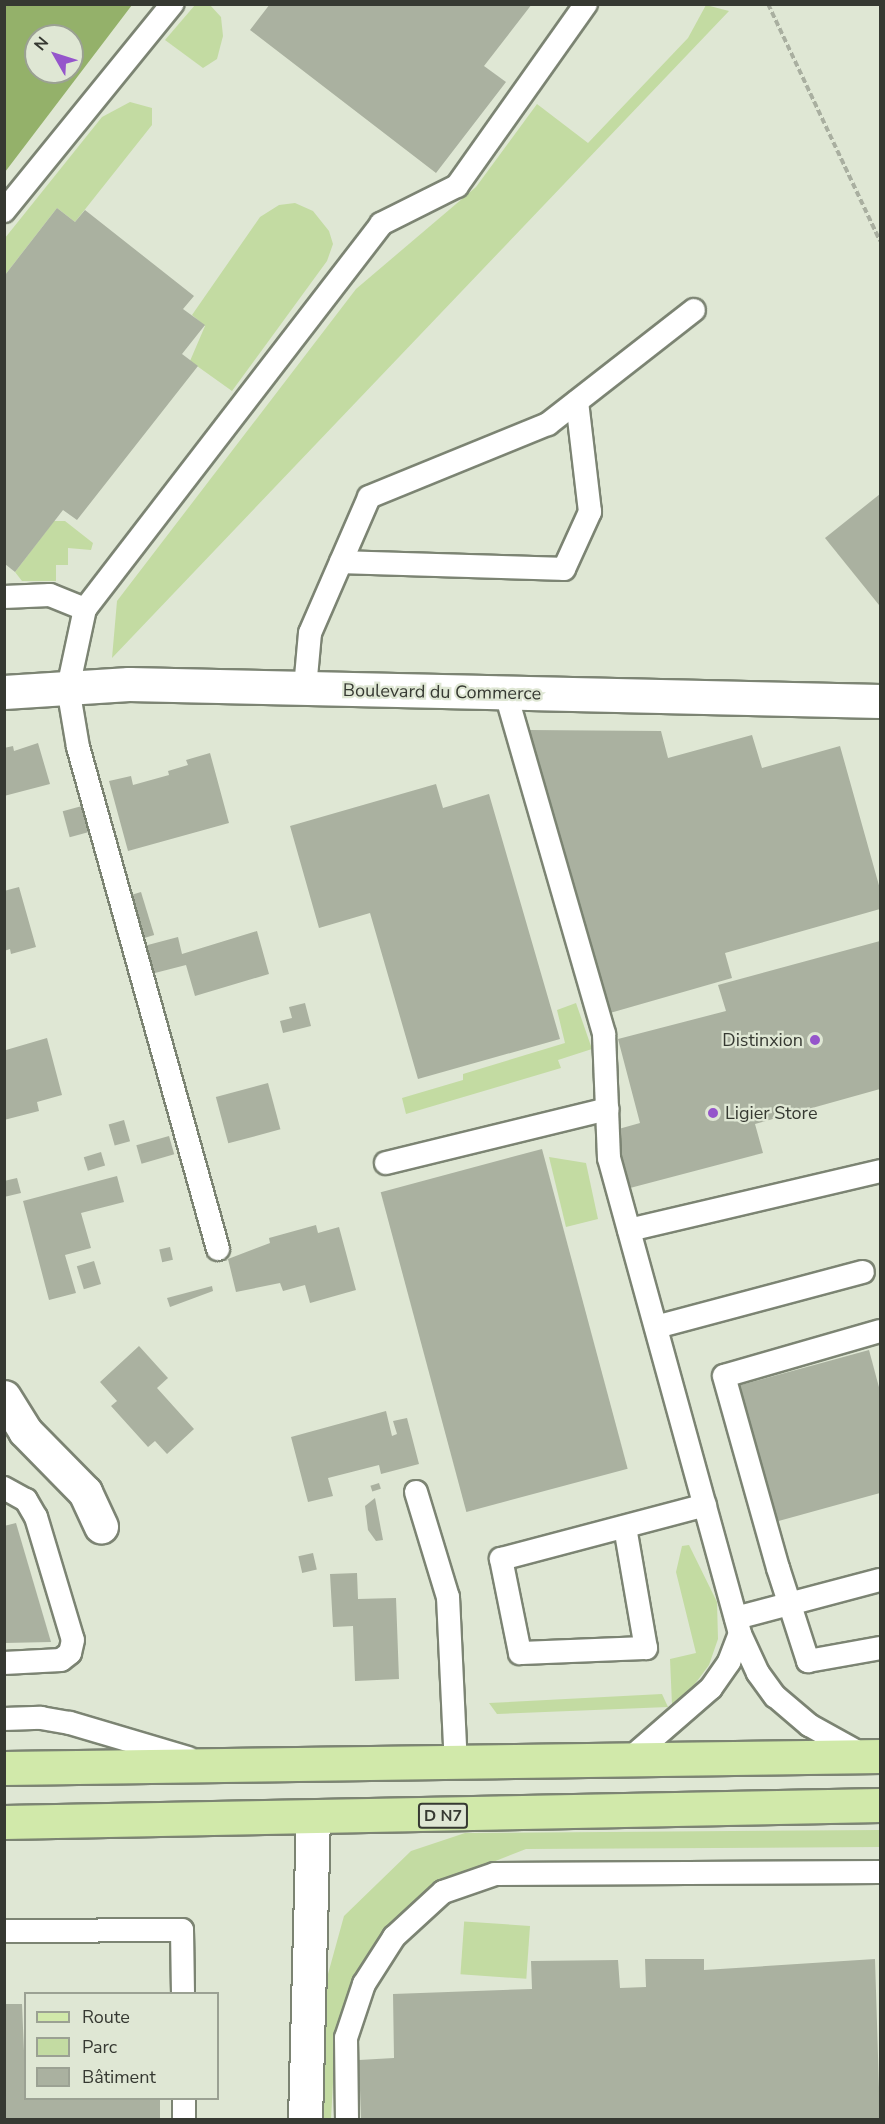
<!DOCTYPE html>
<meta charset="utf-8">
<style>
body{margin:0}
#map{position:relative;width:885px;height:2124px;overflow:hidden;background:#dfe7d4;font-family:"Nunito Sans",sans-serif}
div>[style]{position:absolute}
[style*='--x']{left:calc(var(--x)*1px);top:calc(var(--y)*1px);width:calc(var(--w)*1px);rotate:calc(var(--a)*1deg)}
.green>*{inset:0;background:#c3dba2;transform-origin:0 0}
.forest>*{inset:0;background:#94b16a}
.building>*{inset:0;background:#aab1a0;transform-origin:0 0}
.path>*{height:4px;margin-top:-2px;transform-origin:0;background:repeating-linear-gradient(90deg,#a9afa0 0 6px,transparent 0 9px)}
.roads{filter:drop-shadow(2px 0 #7c8473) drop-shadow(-2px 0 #7c8473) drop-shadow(0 2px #7c8473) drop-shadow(0 -2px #7c8473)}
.lane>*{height:22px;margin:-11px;padding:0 11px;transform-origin:11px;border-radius:11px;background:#fff}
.street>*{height:33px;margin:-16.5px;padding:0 16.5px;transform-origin:16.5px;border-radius:16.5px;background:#fff}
.primary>*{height:33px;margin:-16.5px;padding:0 16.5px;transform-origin:16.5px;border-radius:16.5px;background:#d1e9aa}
.dots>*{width:16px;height:16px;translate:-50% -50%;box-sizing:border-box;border:3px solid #dfe7d4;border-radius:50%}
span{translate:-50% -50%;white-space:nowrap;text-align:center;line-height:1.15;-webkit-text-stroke:4.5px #dfe7d4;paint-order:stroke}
.shield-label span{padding:2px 4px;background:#dfe7d4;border:2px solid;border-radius:4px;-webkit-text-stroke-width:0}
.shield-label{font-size:16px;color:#363932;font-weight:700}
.street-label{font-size:18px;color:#363932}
.poi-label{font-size:18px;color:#363932}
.right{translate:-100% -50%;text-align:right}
.left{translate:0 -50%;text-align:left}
.frame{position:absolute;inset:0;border:6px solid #363932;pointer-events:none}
.legend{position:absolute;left:24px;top:1992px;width:195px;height:108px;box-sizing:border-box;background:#dfe7d4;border:2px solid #9ba193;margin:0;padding:8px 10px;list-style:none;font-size:18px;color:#363932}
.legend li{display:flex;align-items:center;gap:12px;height:30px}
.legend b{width:30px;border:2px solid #9ba193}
.north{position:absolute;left:24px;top:24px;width:60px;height:60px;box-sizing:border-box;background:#dfe7d4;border:2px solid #9ba193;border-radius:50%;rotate:309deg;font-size:16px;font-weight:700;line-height:24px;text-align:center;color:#363932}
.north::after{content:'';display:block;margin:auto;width:21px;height:27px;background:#9555cb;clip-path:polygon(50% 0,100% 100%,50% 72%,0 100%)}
</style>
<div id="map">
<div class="green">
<i style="clip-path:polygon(195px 5px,210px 5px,221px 17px,223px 36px,217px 59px,203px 68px,165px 40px)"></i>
<i style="clip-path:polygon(706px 5px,729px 11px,112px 658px,117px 601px,356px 289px,476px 187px,537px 104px,588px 143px,688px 38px)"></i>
<i style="clip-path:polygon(130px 102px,152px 108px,152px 125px,75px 222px,57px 208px,5px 275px,5px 238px,102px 117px)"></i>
<i style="clip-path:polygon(295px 203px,313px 211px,329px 231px,333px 244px,327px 261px,232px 391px,190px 361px,205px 326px,192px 315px,260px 217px,279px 205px)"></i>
<i style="clip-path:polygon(54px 521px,65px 521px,93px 543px,91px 550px,68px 548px,68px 565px,56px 565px,56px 581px,22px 581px,15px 572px)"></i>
<i style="clip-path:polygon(576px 1003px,592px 1049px,558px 1060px,561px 1068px,406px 1114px,402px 1098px,463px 1080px,463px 1074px,565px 1043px,557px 1010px)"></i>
<i style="clip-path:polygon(549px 1157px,586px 1163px,598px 1219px,566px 1227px)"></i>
<i style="clip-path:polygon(689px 1545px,717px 1602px,718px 1639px,709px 1665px,686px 1696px,672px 1705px,670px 1659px,696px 1653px,676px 1572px,682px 1546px)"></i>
<i style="clip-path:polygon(662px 1694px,668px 1707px,497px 1714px,489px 1703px)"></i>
<i style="clip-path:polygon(880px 1830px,880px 1847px,526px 1849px,440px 1883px,407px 1910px,349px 1990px,336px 2029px,331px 2119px,322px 2120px,320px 2003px,344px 1916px,411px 1851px,465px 1833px)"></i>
<i style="left:530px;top:1926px;width:53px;height:66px;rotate:94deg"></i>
</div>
<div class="forest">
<i style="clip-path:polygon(evenodd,5px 4px,132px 5px,5px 172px,4px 5px,5px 4px,36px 36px,72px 36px,72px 72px,36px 72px,36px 36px)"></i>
</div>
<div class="building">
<i style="clip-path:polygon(270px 4px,532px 4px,484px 66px,506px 82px,436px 173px,250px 30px)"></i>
<i style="clip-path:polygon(57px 208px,75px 222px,85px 210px,194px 296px,183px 309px,205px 325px,182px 354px,198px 366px,77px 520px,63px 510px,15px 572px,5px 564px,5px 275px)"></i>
<i style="clip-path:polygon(880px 494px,880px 603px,879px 605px,825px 538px)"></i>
<i style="clip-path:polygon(529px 730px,661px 731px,668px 758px,752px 735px,762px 768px,840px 746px,880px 889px,880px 909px,725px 953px,732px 978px,610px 1013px)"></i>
<i style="clip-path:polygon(38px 743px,50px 784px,4px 796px,4px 748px,13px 746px,14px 751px)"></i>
<i style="clip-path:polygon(210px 753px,229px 823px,128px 851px,109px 781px,131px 776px,133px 785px,169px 775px,168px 771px,188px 765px,186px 760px)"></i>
<i style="clip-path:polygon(436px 784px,443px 808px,489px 794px,560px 1039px,418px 1079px,370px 913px,319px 928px,290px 826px)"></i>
<i style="left:82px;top:806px;width:27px;height:20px;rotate:75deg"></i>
<i style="clip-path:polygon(19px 887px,36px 947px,11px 954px,10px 949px,4px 951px,4px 891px)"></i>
<i style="left:141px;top:892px;width:45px;height:12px;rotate:73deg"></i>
<i style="clip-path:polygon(257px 931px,269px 974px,195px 996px,186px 965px,151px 974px,144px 946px,178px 937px,182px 954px)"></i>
<i style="clip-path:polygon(880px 941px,880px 1089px,755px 1124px,763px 1153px,630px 1188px,615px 1130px,640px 1123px,618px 1039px,726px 1011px,718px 985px)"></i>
<i style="clip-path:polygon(305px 1003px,311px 1026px,283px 1033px,280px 1021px,292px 1018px,289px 1007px)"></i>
<i style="clip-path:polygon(47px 1038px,62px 1095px,37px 1102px,39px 1111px,4px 1120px,6px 1050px)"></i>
<i style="left:268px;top:1083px;width:48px;height:54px;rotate:75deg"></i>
<i style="left:124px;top:1120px;width:22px;height:16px;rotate:74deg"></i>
<i style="left:169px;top:1136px;width:19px;height:34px;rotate:74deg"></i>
<i style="left:542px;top:1149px;width:331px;height:167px;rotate:75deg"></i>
<i style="left:101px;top:1152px;width:14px;height:18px;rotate:73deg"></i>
<i style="clip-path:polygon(117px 1176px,124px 1202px,81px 1213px,91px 1248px,65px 1255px,76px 1293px,49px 1300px,23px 1201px)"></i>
<i style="clip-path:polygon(17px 1178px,21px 1193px,4px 1197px,4px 1181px)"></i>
<i style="clip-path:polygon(316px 1225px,318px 1233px,339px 1227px,356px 1290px,310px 1303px,305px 1285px,283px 1291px,280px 1283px,236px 1292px,228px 1259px,270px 1243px,269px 1238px)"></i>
<i style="left:170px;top:1247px;width:13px;height:11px;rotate:77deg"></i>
<i style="left:94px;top:1261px;width:24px;height:18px;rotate:73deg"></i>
<i style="clip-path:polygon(212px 1286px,213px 1291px,170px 1307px,167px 1298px)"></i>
<i style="clip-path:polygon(139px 1346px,168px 1378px,157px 1388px,194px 1429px,167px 1454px,155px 1441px,148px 1447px,111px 1406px,117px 1401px,100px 1382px)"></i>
<i style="clip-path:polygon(869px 1350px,880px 1391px,880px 1493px,775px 1522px,737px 1386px)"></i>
<i style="clip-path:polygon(386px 1411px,392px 1436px,397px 1434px,393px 1421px,407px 1418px,419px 1464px,381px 1474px,379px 1465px,328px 1478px,333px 1496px,308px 1502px,291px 1437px)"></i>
<i style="left:379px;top:1483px;width:6px;height:9px;rotate:72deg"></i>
<i style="clip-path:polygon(375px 1498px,383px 1540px,376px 1541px,368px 1530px,365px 1506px)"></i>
<i style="clip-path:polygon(16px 1523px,51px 1642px,4px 1643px,4px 1526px)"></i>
<i style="left:313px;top:1553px;width:17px;height:15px;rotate:77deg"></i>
<i style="clip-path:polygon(357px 1573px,358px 1599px,396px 1598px,399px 1679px,355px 1681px,353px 1626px,333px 1627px,330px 1574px)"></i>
<i style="clip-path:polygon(645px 1959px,704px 1959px,704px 1970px,875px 1959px,880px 2120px,361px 2120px,359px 2060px,394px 2058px,393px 1994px,532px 1989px,531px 1961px,618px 1960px,620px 1988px,646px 1987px)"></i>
<i style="clip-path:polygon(4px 2004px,22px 2004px,26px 2098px,160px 2098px,160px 2120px,4px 2120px)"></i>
</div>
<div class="path">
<i style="--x:768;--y:4;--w:262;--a:64.7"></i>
</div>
<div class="roads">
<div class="lane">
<i style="--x:4;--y:211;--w:267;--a:-50.9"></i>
<i style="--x:341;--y:562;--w:223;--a:1.8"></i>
<i style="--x:564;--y:569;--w:63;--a:-65.5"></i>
<i style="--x:590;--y:512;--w:111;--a:-96.7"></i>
<i style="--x:4;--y:597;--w:46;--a:-2.5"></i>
<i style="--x:50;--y:595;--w:38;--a:22"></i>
<i style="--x:305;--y:688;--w:55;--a:-84.8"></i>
<i style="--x:310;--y:633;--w:148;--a:-66.5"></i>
<i style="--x:369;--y:497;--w:193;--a:-22.2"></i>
<i style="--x:548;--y:424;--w:185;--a:-38"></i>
<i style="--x:506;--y:694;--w:354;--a:73.9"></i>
<i style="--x:604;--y:1034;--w:124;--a:87.7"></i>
<i style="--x:609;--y:1158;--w:494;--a:74.6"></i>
<i style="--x:740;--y:1634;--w:43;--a:65.2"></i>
<i style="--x:758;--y:1673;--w:29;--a:54"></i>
<i style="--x:775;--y:1696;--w:45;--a:40.5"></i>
<i style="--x:809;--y:1725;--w:62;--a:29.1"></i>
<i style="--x:386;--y:1163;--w:228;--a:-13.7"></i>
<i style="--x:629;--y:1230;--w:258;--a:-13.2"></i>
<i style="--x:218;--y:1249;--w:521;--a:-105.58"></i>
<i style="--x:78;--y:747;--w:60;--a:-99.6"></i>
<i style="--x:68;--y:688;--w:81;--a:-77.9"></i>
<i style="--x:85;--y:609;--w:486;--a:-52.4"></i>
<i style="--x:381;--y:224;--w:85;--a:-26.6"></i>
<i style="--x:457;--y:186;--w:223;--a:-54.7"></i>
<i style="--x:656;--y:1327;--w:214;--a:-14.9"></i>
<i style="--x:880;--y:1331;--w:162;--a:163.9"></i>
<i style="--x:724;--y:1376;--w:199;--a:74.3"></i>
<i style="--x:778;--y:1568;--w:98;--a:72.1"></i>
<i style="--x:808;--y:1661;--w:73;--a:-10.2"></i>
<i style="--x:4;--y:1488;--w:25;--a:29"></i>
<i style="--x:26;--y:1500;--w:20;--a:60"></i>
<i style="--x:36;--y:1517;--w:128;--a:73.3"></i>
<i style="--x:73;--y:1640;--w:13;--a:103"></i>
<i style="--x:70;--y:1653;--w:11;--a:142"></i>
<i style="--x:61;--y:1660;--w:57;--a:177"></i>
<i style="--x:416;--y:1492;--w:110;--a:73.1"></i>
<i style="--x:448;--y:1597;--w:167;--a:87.3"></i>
<i style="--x:625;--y:1527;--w:123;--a:80.2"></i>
<i style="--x:646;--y:1648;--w:126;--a:177.7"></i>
<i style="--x:520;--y:1653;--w:96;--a:-101.4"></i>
<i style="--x:501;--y:1559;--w:211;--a:-14.8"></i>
<i style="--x:736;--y:1618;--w:149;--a:-14.8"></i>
<i style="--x:4;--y:1719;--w:37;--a:-2"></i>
<i style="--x:41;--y:1718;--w:29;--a:10"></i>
<i style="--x:70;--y:1723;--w:123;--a:16.5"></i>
<i style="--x:627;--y:1761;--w:111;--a:-41"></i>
<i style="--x:711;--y:1688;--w:32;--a:-55"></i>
<i style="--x:729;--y:1662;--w:30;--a:-69"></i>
<i style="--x:4;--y:1931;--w:178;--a:-0.3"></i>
<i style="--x:182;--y:1930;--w:64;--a:89.1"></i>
<i style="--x:184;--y:2098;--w:22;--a:90"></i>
<i style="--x:347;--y:2120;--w:82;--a:-90.7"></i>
<i style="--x:346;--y:2038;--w:57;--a:-71.6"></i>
<i style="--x:364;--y:1984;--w:56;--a:-57.4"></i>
<i style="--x:394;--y:1937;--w:67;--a:-42.6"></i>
<i style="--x:443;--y:1892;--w:55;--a:-19.1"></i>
<i style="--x:495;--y:1874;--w:385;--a:-0.3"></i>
</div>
<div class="street">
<i style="--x:4;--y:692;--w:125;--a:-3.7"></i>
<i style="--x:129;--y:684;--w:751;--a:1.3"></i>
<i style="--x:4;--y:1397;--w:40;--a:58"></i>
<i style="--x:25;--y:1431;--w:86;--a:45.5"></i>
<i style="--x:85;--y:1492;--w:38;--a:65"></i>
<i style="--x:305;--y:2120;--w:303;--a:-88.5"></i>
</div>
<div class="primary">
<i style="--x:4;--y:1768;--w:876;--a:-0.78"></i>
<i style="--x:4;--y:1822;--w:876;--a:-1.11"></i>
</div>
</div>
<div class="dots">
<i style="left:815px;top:1040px;background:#9555cb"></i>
<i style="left:713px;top:1113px;background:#9555cb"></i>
</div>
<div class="shield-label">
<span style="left:443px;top:1816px">D N7</span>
</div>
<div class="street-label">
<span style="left:442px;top:692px;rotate:1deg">Boulevard du Commerce</span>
</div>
<div class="poi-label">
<span class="right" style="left:803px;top:1040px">Distinxion</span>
<span class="left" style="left:725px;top:1113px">Ligier Store</span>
</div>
<div class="frame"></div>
<ul class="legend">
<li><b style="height:8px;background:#d1e9aa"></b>Route</li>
<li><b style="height:16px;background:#c3dba2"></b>Parc</li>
<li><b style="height:16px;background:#aab1a0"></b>Bâtiment</li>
</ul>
<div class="north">N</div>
</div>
